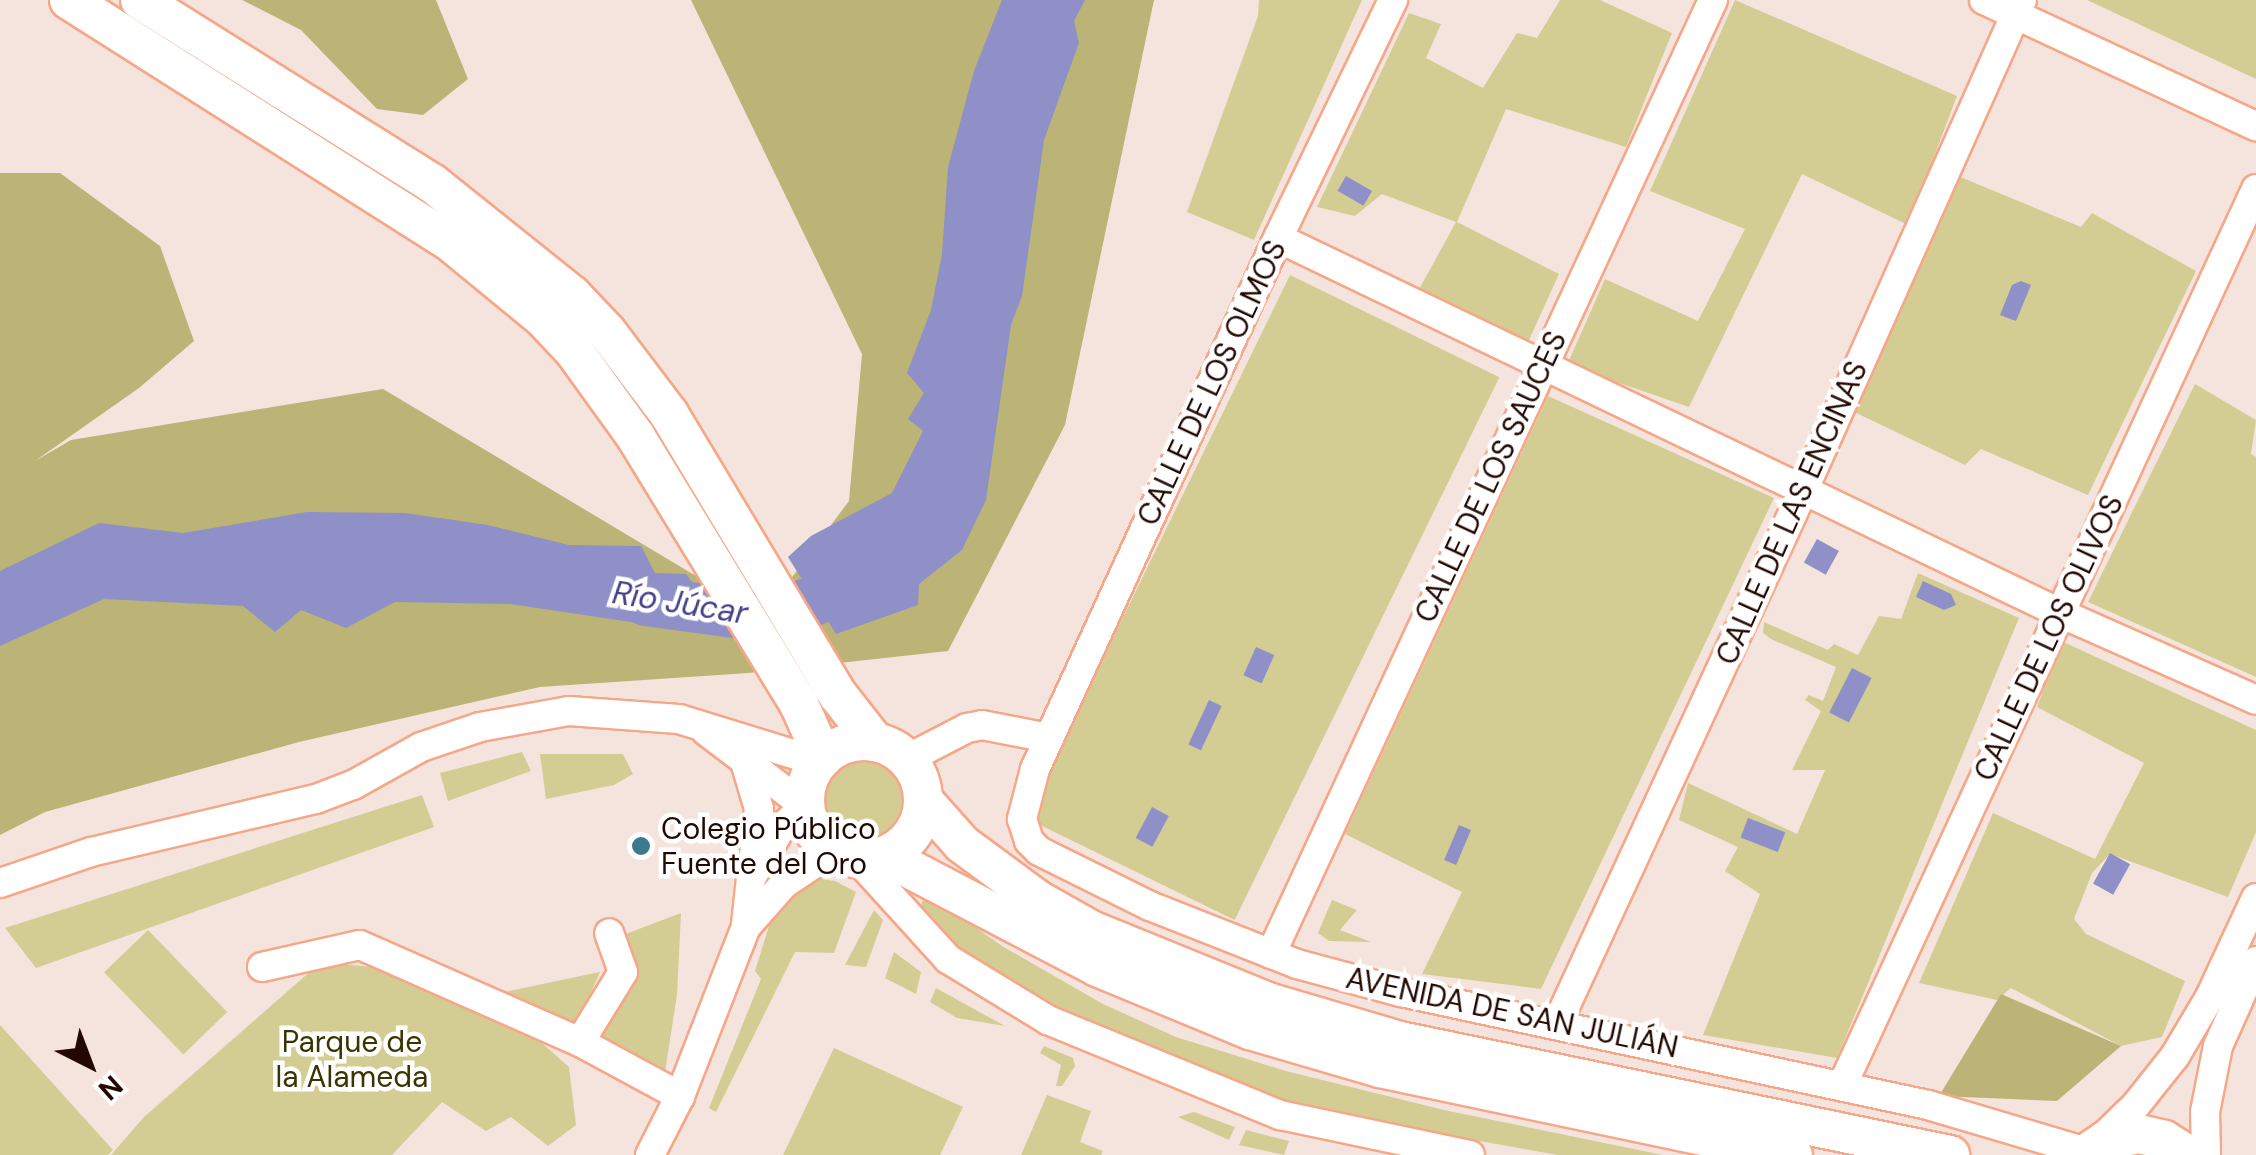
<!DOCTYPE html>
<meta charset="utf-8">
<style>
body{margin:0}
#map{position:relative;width:2256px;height:1155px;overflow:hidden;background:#f5e4de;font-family:"DM Sans",sans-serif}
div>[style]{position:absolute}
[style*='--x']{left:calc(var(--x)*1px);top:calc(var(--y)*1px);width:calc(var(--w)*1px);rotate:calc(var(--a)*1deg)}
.green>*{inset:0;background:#d3cd94;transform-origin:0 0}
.round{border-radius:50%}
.forest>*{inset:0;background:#bbb476}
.water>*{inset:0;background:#8e90c7;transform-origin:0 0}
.river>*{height:50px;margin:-25px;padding:0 25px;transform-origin:25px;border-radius:25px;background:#8e90c7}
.roads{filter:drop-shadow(2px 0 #f5a788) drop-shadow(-2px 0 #f5a788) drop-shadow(0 2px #f5a788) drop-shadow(0 -2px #f5a788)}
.street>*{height:28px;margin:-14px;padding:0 14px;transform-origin:14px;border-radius:14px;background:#fff}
.secondary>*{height:38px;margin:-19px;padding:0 19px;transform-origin:19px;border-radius:19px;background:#fff}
.secondary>.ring{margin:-19px;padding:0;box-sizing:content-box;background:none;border:38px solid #fff;border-radius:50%}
.dots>*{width:28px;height:28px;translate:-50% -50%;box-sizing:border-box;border:5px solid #fff;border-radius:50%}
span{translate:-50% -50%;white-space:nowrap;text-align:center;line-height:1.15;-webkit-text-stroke:9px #fff;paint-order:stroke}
.street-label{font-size:30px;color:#230801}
.poi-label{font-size:30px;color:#230801}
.left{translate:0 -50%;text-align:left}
.park-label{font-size:30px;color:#3a3401}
.water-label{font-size:32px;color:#434085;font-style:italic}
.north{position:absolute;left:40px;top:1015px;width:100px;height:100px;-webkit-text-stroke:8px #fff;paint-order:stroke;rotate:138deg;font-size:28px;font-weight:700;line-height:40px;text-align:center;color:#230801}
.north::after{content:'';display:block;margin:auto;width:35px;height:45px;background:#230801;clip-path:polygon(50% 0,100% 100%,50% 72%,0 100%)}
</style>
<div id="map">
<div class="green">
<i style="clip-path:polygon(1259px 0,1362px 0,1254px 240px,1187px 212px,1258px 16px)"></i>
<i style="clip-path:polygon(1560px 0,1600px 0,1672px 33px,1626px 147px,1506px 109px,1457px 222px,1559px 274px,1529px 340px,1417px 293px,1456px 222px,1382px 194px,1355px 216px,1317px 207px,1409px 13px,1441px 24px,1426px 58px,1483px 88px,1517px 33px,1537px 38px)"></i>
<i style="clip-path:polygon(1735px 0,1957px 96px,1908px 225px,1802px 174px,1689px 407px,1567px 365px,1605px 279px,1698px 321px,1745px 229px,1650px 191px)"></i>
<i style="clip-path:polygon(2087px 0,2256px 0,2256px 79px)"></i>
<i style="clip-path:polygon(1958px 176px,2081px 227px,2092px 213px,2196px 271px,2088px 495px,1981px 449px,1965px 465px,1850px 410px)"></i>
<i style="left:1290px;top:275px;width:233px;height:604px;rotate:26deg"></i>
<i style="clip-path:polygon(2195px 384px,2256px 420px,2251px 454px,2256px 457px,2256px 677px,2088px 602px)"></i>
<i style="clip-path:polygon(1548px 396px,1774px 498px,1541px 989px,1422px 974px,1462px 892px,1345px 834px)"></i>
<i style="clip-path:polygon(1918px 573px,2019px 618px,1837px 1058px,1703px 1035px,1760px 894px,1725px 871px,1738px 847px,1679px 820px,1688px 783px,1797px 834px,1825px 770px,1792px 770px,1821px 711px,1805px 700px,1809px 695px,1823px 701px,1836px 667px,1771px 639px,1763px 633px,1764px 622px,1828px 650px,1834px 644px,1858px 655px,1879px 616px,1901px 619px)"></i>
<i style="clip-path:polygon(2061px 641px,2256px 730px,2256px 832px,2228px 897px,2110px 854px,2092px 873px,2074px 919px,2086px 934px,2185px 981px,2162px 1037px,2121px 1046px,2011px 988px,1997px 1000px,1919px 983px,1993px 813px,2095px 859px,2144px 763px,2037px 707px)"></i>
<i style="clip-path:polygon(522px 752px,531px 771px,448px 801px,440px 773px)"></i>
<i style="clip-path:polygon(540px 754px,623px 754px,633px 774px,614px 785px,546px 799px)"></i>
<i class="round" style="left:820px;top:757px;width:82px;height:82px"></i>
<i style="clip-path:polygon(422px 795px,434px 827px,36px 968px,5px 928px)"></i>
<i style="clip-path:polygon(814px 878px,835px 881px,856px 892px,834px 953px,795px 952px,716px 1112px,709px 1108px,761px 979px,755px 971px,769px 926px,785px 898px)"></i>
<i style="clip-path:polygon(925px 892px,1002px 946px,1103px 1004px,1176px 1037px,1286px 1071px,1444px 1110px,1663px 1155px,1558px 1155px,1280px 1106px,1068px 1014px,949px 947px,921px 906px)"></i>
<i style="clip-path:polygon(1332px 900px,1357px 910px,1340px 930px,1371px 942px,1329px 941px,1318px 933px)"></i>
<i style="clip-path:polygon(874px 910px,883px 920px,866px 967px,845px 965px)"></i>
<i style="clip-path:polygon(681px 913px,677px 995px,664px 1078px,596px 1045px,630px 976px,623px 935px)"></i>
<i style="left:148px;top:930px;width:114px;height:61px;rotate:46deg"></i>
<i style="clip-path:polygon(894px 952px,921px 972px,916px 994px,885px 978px)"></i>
<i style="clip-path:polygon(321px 962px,393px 969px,509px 1014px,569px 1067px,576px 1125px,548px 1146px,511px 1117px,486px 1131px,442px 1102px,392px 1155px,111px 1155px,144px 1117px)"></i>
<i style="clip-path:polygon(600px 972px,574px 1031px,505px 992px)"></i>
<i style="clip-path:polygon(936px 988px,1005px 1026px,957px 1018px,930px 1002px)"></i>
<i style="clip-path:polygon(0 1025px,113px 1150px,108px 1155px,0 1155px)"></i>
<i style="clip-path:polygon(1044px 1046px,1073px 1058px,1075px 1066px,1062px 1086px,1056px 1086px,1061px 1065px,1040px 1053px)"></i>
<i style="clip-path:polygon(834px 1048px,963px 1107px,940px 1155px,783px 1155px)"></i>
<i style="clip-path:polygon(1047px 1095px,1091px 1111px,1080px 1142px,1103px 1151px,1101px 1155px,1021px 1155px)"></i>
<i style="clip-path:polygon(1194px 1112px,1235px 1127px,1229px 1140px,1178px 1117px)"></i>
<i style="clip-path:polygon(1246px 1130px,1289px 1141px,1284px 1155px,1239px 1145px)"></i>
</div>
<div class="forest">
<i style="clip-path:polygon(242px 0,436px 0,468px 79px,423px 115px,377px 109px,301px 30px)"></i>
<i style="clip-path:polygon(691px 0,1154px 0,1065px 425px,948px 651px,748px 673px,540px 687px,299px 742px,45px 812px,0 835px,0 173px,60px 173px,160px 246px,194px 341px,139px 388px,35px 461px,71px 440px,383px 389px,763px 616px,849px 501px,862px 354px)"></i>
<i style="clip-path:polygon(2001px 994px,2121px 1046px,2057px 1101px,1939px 1096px)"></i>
</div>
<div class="water">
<i style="clip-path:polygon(1002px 0,1085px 0,1074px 21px,1079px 43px,1044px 140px,1022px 296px,1011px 325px,986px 500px,962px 550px,919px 584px,918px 605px,836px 634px,788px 557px,811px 536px,892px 493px,923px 431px,908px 419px,924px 393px,907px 373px,931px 310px,942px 254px,948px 167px,974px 71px)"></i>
<i style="left:1346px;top:176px;width:30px;height:17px;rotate:30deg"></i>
<i style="clip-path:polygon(2021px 281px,2031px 285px,2016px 321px,2000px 315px,2012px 285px)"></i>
<i style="clip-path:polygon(307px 512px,405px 513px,488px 525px,569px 545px,641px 546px,655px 573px,686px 574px,732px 637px,510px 604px,395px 602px,346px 628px,301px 610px,275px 632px,243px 606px,104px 599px,0 646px,0 571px,99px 523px,183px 533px)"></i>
<i style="left:1817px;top:539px;width:25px;height:27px;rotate:29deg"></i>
<i style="clip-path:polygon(1923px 581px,1951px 594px,1956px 605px,1944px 610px,1916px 597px)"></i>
<i style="left:1256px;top:647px;width:20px;height:31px;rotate:24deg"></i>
<i style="left:1852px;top:668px;width:22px;height:50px;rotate:27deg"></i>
<i style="left:1209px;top:700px;width:14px;height:49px;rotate:25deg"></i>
<i style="left:1152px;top:807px;width:19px;height:35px;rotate:28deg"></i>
<i style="left:1748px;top:818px;width:40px;height:21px;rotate:21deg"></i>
<i style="left:1459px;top:825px;width:13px;height:38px;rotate:23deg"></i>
<i style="left:2110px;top:853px;width:23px;height:35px;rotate:29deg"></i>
</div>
<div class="river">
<i style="--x:646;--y:601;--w:118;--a:7.8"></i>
<i style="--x:763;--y:617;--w:53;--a:-17.4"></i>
<i style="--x:814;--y:601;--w:68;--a:-24.3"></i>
</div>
<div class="roads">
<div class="street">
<i style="--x:1393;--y:0;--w:264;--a:115.8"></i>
<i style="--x:1278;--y:238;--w:584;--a:114.59"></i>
<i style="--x:1035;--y:769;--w:52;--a:104.6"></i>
<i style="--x:1022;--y:819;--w:23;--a:72"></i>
<i style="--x:1029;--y:841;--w:14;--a:45"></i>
<i style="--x:1039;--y:851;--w:124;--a:26.4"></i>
<i style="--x:1150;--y:906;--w:158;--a:21.5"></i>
<i style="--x:1297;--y:964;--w:108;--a:15.1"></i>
<i style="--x:1401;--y:992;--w:539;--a:12.1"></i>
<i style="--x:1928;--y:1105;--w:166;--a:16.5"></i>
<i style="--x:1984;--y:0;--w:300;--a:24.9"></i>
<i style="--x:1278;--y:238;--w:867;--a:25.62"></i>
<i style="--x:2060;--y:613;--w:214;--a:23.9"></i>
<i style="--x:706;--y:731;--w:124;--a:37.1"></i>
<i style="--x:805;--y:806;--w:33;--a:137"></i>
<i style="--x:781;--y:828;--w:58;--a:121"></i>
<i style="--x:751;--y:878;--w:46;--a:96.2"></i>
<i style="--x:907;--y:759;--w:68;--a:-27.3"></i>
<i style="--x:967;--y:728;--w:15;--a:-11"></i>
<i style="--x:982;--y:725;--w:68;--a:11"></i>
<i style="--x:746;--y:765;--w:46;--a:73.5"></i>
<i style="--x:759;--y:809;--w:55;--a:96.2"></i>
<i style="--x:858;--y:860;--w:134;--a:47.7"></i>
<i style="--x:948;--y:959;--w:117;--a:31.4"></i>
<i style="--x:1048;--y:1020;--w:251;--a:22.3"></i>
<i style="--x:1280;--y:1115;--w:194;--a:11.9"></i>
<i style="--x:0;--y:883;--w:96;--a:-18.8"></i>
<i style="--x:91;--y:852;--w:231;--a:-13.3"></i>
<i style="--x:316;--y:799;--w:40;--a:-21"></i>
<i style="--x:353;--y:785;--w:78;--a:-29.2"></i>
<i style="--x:421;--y:747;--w:62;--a:-18.7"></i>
<i style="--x:480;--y:727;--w:90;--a:-10.2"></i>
<i style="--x:569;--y:711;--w:110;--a:4.2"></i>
<i style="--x:679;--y:719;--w:146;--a:17.1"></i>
<i style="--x:1271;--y:954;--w:1051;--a:-65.14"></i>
<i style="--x:262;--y:967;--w:100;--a:-12.7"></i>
<i style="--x:360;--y:945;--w:240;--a:23.8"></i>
<i style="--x:580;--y:1042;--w:114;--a:28.4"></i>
<i style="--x:1557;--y:1024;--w:589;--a:-65.22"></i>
<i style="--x:1804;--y:489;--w:535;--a:-65.97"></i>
<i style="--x:580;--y:1042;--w:82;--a:-58.4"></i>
<i style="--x:623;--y:972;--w:41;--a:-109.7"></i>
<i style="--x:1842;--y:1086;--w:988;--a:-65.22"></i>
<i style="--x:2098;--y:1142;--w:53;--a:-44.2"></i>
<i style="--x:2136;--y:1105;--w:63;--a:-51.5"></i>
<i style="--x:2175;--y:1056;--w:69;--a:-59.3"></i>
<i style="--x:2210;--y:997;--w:109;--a:-65.1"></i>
<i style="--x:650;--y:1155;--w:66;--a:-63"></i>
<i style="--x:680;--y:1096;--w:181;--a:-68.7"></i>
<i style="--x:746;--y:927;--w:57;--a:-48.5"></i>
<i style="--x:784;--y:884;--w:37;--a:-34"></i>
<i style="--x:815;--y:863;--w:26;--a:-18"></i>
<i style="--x:2206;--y:1155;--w:43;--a:-91.3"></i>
<i style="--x:2205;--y:1112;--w:67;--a:-78.9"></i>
<i style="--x:2218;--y:1046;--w:93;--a:-65.9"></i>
</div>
<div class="secondary">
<i style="--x:69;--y:0;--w:455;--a:32.4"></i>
<i style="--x:453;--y:244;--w:117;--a:39.4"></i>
<i style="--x:543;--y:318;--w:45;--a:46.8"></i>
<i style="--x:574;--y:351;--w:106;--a:54.2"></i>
<i style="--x:636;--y:437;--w:313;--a:58.6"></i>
<i style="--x:799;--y:704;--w:59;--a:66"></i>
<i style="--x:140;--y:0;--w:345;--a:32.1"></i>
<i style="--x:432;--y:183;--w:179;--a:38.7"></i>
<i style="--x:572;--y:295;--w:51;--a:46.6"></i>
<i style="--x:607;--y:332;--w:103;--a:52.9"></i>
<i style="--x:669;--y:414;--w:328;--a:59"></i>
<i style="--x:838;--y:695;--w:60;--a:51.8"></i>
<i class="ring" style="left:805px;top:741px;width:80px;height:80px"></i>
<i style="--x:924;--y:801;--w:57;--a:48.5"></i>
<i style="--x:962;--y:844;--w:94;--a:36.4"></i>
<i style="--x:1038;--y:900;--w:61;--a:29.5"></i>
<i style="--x:1091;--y:930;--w:191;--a:22.1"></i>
<i style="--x:1268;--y:1002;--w:138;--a:16.5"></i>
<i style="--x:1400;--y:1041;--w:562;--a:11.71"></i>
<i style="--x:885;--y:856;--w:239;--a:27.6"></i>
<i style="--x:1097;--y:967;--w:165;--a:22.4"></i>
<i style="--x:1250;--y:1030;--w:135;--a:16.3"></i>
<i style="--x:1380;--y:1068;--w:422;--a:11.9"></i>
<i style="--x:2084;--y:1155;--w:27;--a:-34"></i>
<i style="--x:2106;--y:1140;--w:34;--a:-10"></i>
<i style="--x:2139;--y:1134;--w:26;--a:13"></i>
<i style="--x:2164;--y:1140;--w:28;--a:32"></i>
</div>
</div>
<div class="dots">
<i style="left:641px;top:846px;background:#3a798e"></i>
</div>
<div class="street-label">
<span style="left:1212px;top:383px;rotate:-65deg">CALLE DE LOS OLMOS</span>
<span style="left:1491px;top:477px;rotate:-65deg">CALLE DE LOS SAUCES</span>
<span style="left:1792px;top:513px;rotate:-66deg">CALLE DE LAS ENCINAS</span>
<span style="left:2049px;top:638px;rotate:-65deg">CALLE DE LOS OLIVOS</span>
<span style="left:1512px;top:1013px;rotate:12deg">AVENIDA DE SAN JULIÁN</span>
</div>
<div class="poi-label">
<span class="left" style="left:661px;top:846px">Colegio Público<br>Fuente del Oro</span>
</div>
<div class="park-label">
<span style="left:352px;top:1059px">Parque de<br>la Alameda</span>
</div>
<div class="water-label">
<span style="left:680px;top:603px;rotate:9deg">Río Júcar</span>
</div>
<div class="north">N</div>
</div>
